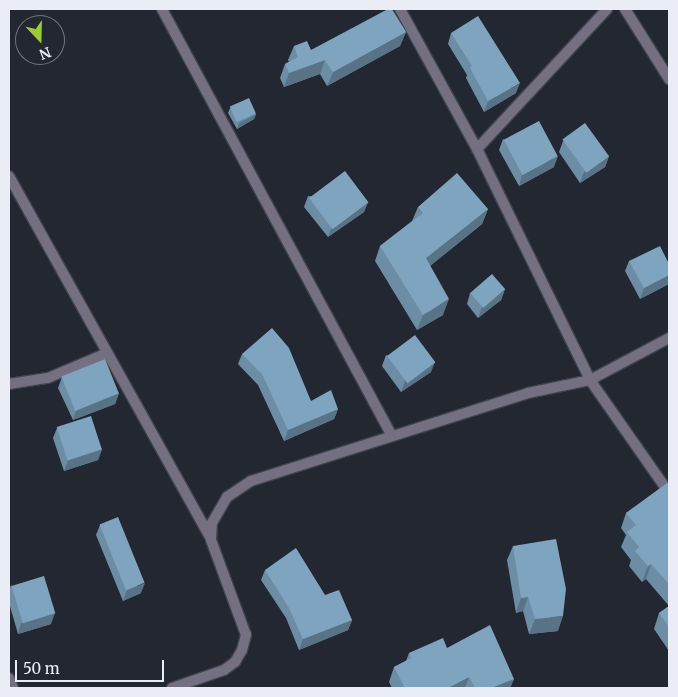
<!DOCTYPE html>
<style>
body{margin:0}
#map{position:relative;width:678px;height:697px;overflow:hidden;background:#222732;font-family:Merriweather,serif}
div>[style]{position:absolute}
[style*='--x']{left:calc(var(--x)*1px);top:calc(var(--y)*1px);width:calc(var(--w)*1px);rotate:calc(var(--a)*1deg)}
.roads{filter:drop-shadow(1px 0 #3e434d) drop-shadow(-1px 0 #3e434d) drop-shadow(0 1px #3e434d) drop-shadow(0 -1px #3e434d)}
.minor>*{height:10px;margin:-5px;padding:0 5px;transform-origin:5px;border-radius:5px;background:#757081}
.wall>*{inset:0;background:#6d8da5}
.shaded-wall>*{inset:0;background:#597386}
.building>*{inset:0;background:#7fa4c0;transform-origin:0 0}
span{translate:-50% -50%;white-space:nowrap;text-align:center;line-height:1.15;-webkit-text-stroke:5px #222732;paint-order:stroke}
.frame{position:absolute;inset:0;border:10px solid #eaedf5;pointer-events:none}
.north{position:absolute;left:15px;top:15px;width:50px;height:50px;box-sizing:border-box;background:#222732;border:1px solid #727680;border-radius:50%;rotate:159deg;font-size:14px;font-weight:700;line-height:20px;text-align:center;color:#eaedf5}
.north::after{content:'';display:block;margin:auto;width:18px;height:22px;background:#9acb34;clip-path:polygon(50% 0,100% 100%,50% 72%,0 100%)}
.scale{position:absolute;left:15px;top:660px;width:149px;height:22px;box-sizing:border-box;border:2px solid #eaedf5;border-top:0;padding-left:6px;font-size:15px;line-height:18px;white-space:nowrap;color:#eaedf5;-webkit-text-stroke:4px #222732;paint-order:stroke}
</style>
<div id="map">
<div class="roads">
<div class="minor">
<i style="--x:162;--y:9;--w:485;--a:61.7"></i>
<i style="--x:400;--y:9;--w:160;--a:61.2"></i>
<i style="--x:477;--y:149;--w:257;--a:63.9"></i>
<i style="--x:590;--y:380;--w:138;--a:55"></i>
<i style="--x:625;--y:9;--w:83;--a:57.8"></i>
<i style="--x:477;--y:149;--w:191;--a:-47.1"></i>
<i style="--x:9;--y:176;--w:415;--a:60.9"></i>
<i style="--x:9;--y:384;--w:39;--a:-9"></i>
<i style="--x:48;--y:378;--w:64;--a:-23"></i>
<i style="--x:9;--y:678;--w:11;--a:68"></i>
<i style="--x:172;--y:688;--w:55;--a:-19.1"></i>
<i style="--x:224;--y:670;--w:14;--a:-36"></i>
<i style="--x:235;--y:662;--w:14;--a:-60"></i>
<i style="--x:242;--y:650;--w:16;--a:-75"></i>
<i style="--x:246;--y:635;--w:101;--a:-110.2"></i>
<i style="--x:211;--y:540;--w:17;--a:-87"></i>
<i style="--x:212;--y:523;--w:30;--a:-60"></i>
<i style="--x:227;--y:497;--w:29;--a:-34"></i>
<i style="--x:251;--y:481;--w:291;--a:-17.6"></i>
<i style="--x:528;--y:393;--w:63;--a:-11.8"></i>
<i style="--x:590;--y:380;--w:89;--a:-28"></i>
</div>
</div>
<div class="wall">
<i style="clip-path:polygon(406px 32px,400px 46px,327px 86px,320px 74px,284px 87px,280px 78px,285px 64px,289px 62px,288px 60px,294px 46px,311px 50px)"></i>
<i style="clip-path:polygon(451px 33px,516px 93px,484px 112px,466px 78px,467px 75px,448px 44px)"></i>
<i style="clip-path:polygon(230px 108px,256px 114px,254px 119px,237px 129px,228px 113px)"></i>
<i style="clip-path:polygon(503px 139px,554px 167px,519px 186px,499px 150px)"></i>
<i style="clip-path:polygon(563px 141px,609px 156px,605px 167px,580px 183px,559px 152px)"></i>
<i style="clip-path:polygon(308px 196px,368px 202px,364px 212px,328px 237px,304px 207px)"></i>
<i style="clip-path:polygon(418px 207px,488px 209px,482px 224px,430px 266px,443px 315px,417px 330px,375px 261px,380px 246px,412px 221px)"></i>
<i style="clip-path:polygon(629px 261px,669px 264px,669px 284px,640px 299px,625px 271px)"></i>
<i style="clip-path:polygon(505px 289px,501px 300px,478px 318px,467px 304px,470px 293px)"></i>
<i style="clip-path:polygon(242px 354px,311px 401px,338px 409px,334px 419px,284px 441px,258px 385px,238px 364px)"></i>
<i style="clip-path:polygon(386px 355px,431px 372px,401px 392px,382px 366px)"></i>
<i style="clip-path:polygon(62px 377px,119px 393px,115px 404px,73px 420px,58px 388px)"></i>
<i style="clip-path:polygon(57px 428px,102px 449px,98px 460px,64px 471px,53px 438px)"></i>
<i style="clip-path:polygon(669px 485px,669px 606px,646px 579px,642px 582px,629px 566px,631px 560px,621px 547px,626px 535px,621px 528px,626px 513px)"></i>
<i style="clip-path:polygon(100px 525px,141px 593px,123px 601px,96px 535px)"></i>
<i style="clip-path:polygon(513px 546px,558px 631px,529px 634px,523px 611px,516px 613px,507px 560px)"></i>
<i style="clip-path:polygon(265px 570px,325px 595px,352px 620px,348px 630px,299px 650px,286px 618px,261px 580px)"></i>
<i style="clip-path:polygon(11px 585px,51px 624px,18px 634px,9px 603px,9px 591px)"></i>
<i style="clip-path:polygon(669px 606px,669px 651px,654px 629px,659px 613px)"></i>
<i style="clip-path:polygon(447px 648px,514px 679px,510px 688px,392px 688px,389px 682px,394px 667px,406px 661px,409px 653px)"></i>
</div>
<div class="shaded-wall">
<i style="clip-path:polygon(406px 32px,400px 46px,327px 86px,333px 72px)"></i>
<i style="clip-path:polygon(325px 60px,320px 74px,284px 87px,289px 73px)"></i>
<i style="clip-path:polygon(520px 83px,516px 93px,484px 112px,488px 101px)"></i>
<i style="clip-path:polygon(256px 114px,254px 119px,237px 129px,239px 123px)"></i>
<i style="clip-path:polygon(558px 156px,554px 167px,519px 186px,522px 175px)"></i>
<i style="clip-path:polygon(609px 156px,605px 167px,580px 183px,584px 172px)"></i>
<i style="clip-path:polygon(368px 202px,364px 212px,328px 237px,332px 226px)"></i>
<i style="clip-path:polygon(488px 209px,482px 224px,420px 274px,426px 258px)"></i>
<i style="clip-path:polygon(669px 275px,669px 284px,640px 299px,644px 288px)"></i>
<i style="clip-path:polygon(505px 289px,501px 300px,478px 318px,482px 307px)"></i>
<i style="clip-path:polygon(449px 299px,443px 315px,417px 330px,423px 315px)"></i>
<i style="clip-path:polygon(435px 362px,431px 372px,401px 392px,405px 381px)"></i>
<i style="clip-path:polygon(119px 393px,115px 404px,73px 420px,76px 410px)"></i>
<i style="clip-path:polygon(338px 409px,334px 419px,284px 441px,288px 430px)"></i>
<i style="clip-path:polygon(102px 449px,98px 460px,64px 471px,68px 460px)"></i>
<i style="clip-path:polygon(651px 564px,646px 579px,642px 582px,648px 566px)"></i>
<i style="clip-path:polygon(145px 583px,141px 593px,123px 601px,127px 590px)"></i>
<i style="clip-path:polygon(528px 597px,523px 611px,516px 613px,521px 598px)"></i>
<i style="clip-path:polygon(55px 613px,51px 624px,18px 634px,21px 623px)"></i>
<i style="clip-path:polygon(563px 616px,558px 631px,529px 634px,535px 619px)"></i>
<i style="clip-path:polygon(352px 620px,348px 630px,299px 650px,303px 639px)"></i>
<i style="clip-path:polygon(469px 677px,465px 688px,448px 688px)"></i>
<i style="clip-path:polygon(514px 679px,510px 688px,491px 688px)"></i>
</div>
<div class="building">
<i style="clip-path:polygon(388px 9px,392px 9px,406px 32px,333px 72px,325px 60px,289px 73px,285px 64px,298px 57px,294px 46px,307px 41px,311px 50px)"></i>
<i style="clip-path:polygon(478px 16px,520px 83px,488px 101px,470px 68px,472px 66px,451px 33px)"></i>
<i style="left:249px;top:98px;width:17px;height:21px;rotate:66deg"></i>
<i style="left:539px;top:121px;width:40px;height:40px;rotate:62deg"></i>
<i style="left:585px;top:123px;width:41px;height:28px;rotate:54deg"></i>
<i style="left:345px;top:171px;width:39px;height:45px;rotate:53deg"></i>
<i style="clip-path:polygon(457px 173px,488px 209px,426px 258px,449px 299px,423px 315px,380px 246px,423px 213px,418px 207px)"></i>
<i style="clip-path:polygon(660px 246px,669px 264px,669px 275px,644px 288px,629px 261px)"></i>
<i style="left:492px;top:274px;width:20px;height:29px;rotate:49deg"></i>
<i style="clip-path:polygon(272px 328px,289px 348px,311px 401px,331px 390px,338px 409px,288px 430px,262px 374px,242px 354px)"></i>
<i style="left:415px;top:335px;width:34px;height:35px;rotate:53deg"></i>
<i style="left:105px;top:359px;width:37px;height:47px;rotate:68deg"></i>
<i style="left:91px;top:416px;width:35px;height:36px;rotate:72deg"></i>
<i style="clip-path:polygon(667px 483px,669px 485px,669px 584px,651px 564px,648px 566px,635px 551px,639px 547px,627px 532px,636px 525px,626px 513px)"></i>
<i style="left:118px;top:517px;width:71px;height:20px;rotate:68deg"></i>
<i style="clip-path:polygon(556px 539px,566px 589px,563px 616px,535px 619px,528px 597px,521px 598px,513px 546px)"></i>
<i style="clip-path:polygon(296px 548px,325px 595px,339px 590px,352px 620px,303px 639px,289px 608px,265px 570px)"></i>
<i style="left:44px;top:576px;width:39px;height:34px;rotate:73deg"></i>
<i style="clip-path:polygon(669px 606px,669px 627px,659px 613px)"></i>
<i style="clip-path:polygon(490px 625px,514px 679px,491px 688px,475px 688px,469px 677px,448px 688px,405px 688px,394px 667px,411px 658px,409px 653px,443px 638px,447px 648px)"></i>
</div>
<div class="frame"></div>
<div class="north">N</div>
<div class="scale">50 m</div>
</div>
